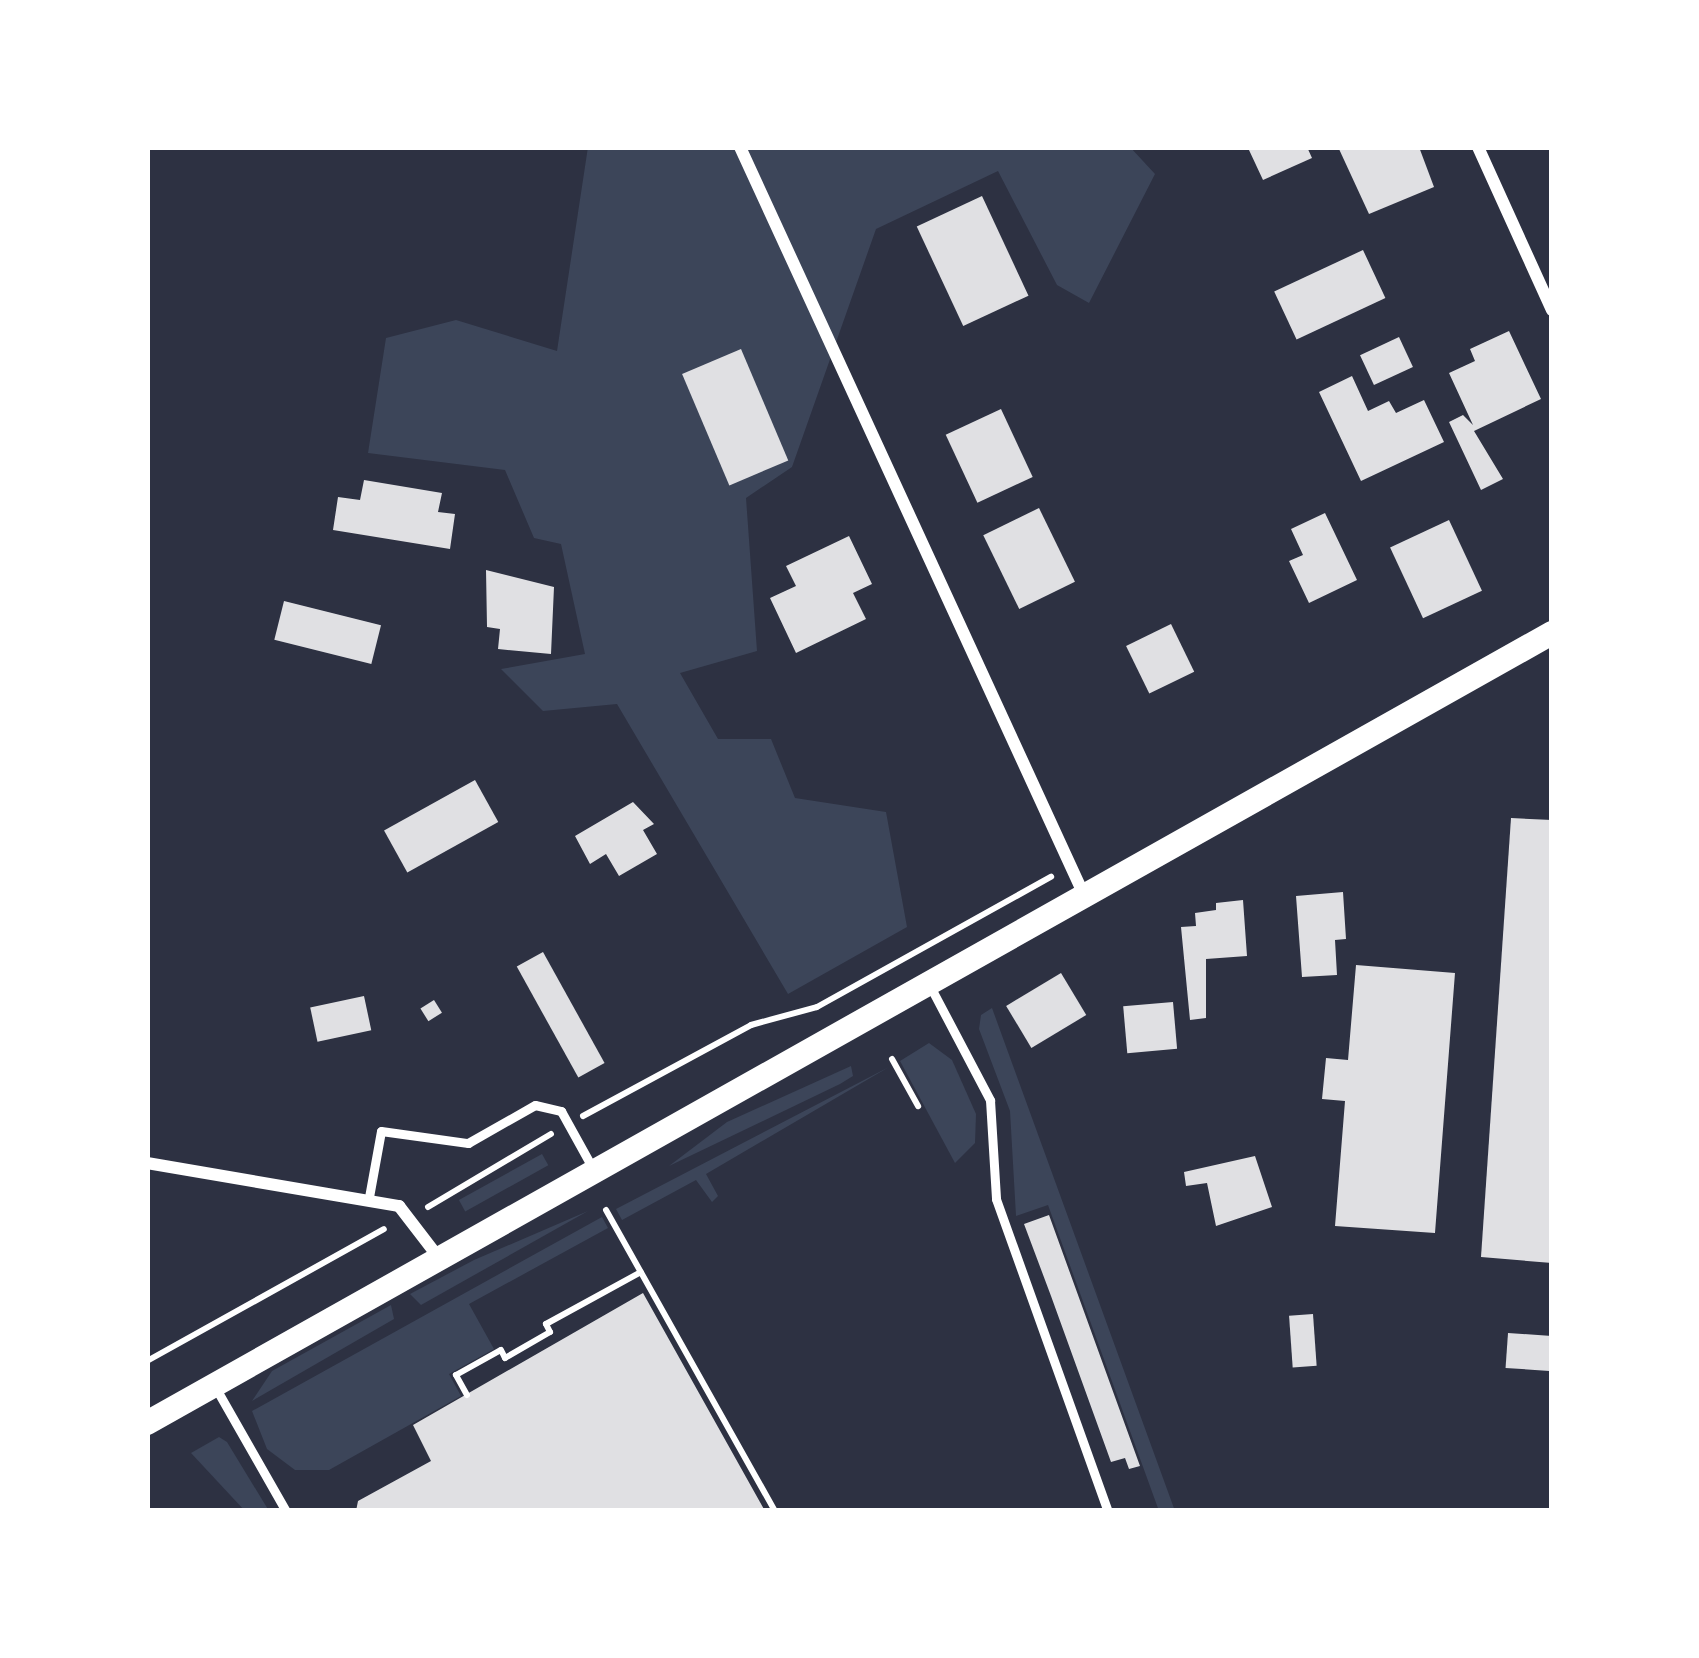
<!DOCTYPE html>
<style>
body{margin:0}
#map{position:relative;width:1699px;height:1658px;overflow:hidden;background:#2d3142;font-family:"PT Serif",serif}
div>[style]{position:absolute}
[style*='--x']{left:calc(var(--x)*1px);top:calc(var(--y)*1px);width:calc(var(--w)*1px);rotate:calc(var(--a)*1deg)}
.green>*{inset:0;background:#3c4559;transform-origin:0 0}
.building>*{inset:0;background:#e0e0e3;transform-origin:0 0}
.path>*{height:6px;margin:-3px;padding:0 3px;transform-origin:3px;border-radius:3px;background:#fff}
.service>*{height:9px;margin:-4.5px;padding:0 4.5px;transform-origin:4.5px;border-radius:4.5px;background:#fff}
.minor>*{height:12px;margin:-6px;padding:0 6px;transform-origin:6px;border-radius:6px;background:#fff}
.secondary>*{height:24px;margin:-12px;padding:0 12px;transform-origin:12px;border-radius:12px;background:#fff}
span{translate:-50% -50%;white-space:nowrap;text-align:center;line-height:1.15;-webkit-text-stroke:12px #fff;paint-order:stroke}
.frame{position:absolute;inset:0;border:150px solid #fff;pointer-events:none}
</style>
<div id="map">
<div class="green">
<i style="clip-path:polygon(588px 147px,1130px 147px,1155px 174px,1089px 303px,1057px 285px,998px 171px,876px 229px,792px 467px,746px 498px,757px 651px,680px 673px,718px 739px,771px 739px,795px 798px,886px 812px,907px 927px,788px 994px,617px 704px,543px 711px,501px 669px,585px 654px,561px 544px,534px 538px,505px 470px,368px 453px,386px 338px,456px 320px,557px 351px)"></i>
<i style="clip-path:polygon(992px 1008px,1175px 1511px,1159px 1511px,1048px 1205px,1016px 1216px,1010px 1111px,979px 1029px,981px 1015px)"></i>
<i style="clip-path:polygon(929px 1043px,952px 1060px,976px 1114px,975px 1143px,955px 1163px,900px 1061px)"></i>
<i style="clip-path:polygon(851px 1066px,853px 1076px,840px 1084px,669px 1166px,727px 1122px)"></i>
<i style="clip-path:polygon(889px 1067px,706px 1174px,718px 1196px,712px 1202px,696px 1180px,622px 1220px,616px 1209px)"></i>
<i style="left:542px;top:1154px;width:13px;height:95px;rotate:61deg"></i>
<i style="clip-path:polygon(588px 1211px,421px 1305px,410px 1294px,474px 1260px)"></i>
<i style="clip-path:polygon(602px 1217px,608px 1228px,469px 1304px,494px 1349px,449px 1374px,461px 1396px,329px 1470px,295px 1470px,267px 1449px,252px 1411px)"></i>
<i style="clip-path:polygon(391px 1305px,394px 1319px,252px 1401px,272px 1371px)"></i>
<i style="clip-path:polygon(219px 1437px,227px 1442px,269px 1511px,245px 1511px,191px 1453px)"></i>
</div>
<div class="building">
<i style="clip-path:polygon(1307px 147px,1312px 158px,1263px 180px,1249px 150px)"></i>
<i style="clip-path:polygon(1419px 147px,1434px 187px,1369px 214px,1339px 149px)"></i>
<i style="left:982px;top:196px;width:110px;height:72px;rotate:65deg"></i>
<i style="left:1363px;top:250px;width:53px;height:98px;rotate:65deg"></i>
<i style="clip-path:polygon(1509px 331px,1541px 399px,1474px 431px,1503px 479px,1481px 490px,1449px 422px,1463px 415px,1473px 425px,1449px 373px,1475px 361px,1470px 349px)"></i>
<i style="left:1399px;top:337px;width:33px;height:43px;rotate:65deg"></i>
<i style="left:741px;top:349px;width:121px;height:64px;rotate:67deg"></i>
<i style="clip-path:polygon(1352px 376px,1368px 411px,1389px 401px,1396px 413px,1424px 400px,1444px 442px,1361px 481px,1319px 392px)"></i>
<i style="left:1001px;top:409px;width:75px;height:61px;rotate:65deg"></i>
<i style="clip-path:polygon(364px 480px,442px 493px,438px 512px,455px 514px,450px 549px,333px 530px,338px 497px,360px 500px)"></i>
<i style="left:1039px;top:508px;width:82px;height:62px;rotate:64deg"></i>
<i style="clip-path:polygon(1325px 513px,1357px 580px,1309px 603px,1289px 561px,1303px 555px,1291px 529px)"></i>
<i style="left:1449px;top:520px;width:78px;height:65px;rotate:65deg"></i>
<i style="clip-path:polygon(849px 536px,872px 584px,853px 593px,866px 619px,796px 653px,770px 598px,796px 586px,786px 566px)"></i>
<i style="clip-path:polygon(486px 570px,554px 587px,551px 654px,498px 649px,500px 629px,487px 627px)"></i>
<i style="left:284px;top:601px;width:100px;height:40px;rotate:14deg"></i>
<i style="left:1171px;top:624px;width:53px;height:50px;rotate:64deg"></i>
<i style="left:475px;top:780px;width:48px;height:104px;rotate:61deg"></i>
<i style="clip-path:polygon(633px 802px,654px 824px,643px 830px,657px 854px,619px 876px,606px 854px,590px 864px,575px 836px)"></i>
<i style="clip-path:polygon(1511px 818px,1552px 820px,1552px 1263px,1481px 1257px)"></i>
<i style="clip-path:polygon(1343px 892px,1346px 939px,1335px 940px,1337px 975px,1302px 977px,1296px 896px)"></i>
<i style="clip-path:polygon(1243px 900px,1247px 956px,1206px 959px,1206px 1018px,1190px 1020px,1181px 927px,1196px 926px,1195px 913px,1216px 910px,1216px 903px)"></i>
<i style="left:543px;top:952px;width:127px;height:30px;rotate:61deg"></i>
<i style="clip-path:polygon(1356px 965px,1455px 973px,1435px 1233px,1335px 1226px,1345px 1101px,1322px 1099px,1326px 1058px,1348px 1060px)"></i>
<i style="left:1061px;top:973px;width:49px;height:64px;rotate:59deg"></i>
<i style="left:364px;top:996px;width:35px;height:55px;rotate:78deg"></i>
<i style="left:434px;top:1000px;width:15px;height:16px;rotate:58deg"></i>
<i style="left:1173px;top:1002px;width:47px;height:50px;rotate:85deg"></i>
<i style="clip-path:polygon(1255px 1156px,1272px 1207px,1216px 1226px,1207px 1183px,1186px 1186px,1184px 1172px)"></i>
<i style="clip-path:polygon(1049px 1215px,1140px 1466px,1129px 1469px,1125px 1458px,1111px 1462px,1051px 1296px,1024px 1224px)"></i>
<i style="clip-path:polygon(643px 1293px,765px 1511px,356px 1511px,358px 1501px,431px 1461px,413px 1425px)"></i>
<i style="left:1313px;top:1314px;width:52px;height:24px;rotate:86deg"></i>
<i style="left:1508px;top:1333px;width:44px;height:35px;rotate:4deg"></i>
</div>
<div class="path">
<i style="--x:892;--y:1059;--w:54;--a:61"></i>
<i style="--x:583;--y:1116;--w:191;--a:-28.4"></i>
<i style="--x:751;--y:1025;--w:68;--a:-15.3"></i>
<i style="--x:817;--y:1007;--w:268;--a:-29.1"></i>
<i style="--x:428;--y:1207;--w:143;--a:-30.7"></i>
<i style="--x:606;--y:1210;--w:345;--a:60.7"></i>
<i style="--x:147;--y:1361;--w:271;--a:-29.1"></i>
<i style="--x:467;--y:1395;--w:23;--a:-119"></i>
<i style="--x:456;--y:1375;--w:51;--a:-29.1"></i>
<i style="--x:501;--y:1350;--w:9;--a:63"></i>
<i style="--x:505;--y:1358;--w:52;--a:-30"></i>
<i style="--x:550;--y:1332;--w:9;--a:-117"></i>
<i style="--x:546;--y:1324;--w:108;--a:-28.7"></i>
</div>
<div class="service">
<i style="--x:931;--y:988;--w:127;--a:62.2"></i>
<i style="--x:990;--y:1100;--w:99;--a:86.5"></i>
<i style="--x:996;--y:1199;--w:331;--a:70.3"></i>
<i style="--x:369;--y:1197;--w:67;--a:-79.7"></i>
<i style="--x:381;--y:1131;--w:88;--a:7.9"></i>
<i style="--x:468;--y:1143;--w:77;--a:-29.6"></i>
<i style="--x:535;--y:1105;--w:27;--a:13"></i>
<i style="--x:561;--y:1111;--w:64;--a:61"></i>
<i style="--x:214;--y:1385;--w:145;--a:60.3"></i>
</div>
<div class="minor">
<i style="--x:740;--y:147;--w:826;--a:65.3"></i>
<i style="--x:1478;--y:147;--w:179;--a:65.6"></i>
<i style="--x:147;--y:1163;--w:256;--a:9.7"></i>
<i style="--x:399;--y:1206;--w:66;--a:52.4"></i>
</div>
<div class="secondary">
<i style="--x:147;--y:1423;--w:1612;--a:-29.35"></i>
</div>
<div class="frame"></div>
</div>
